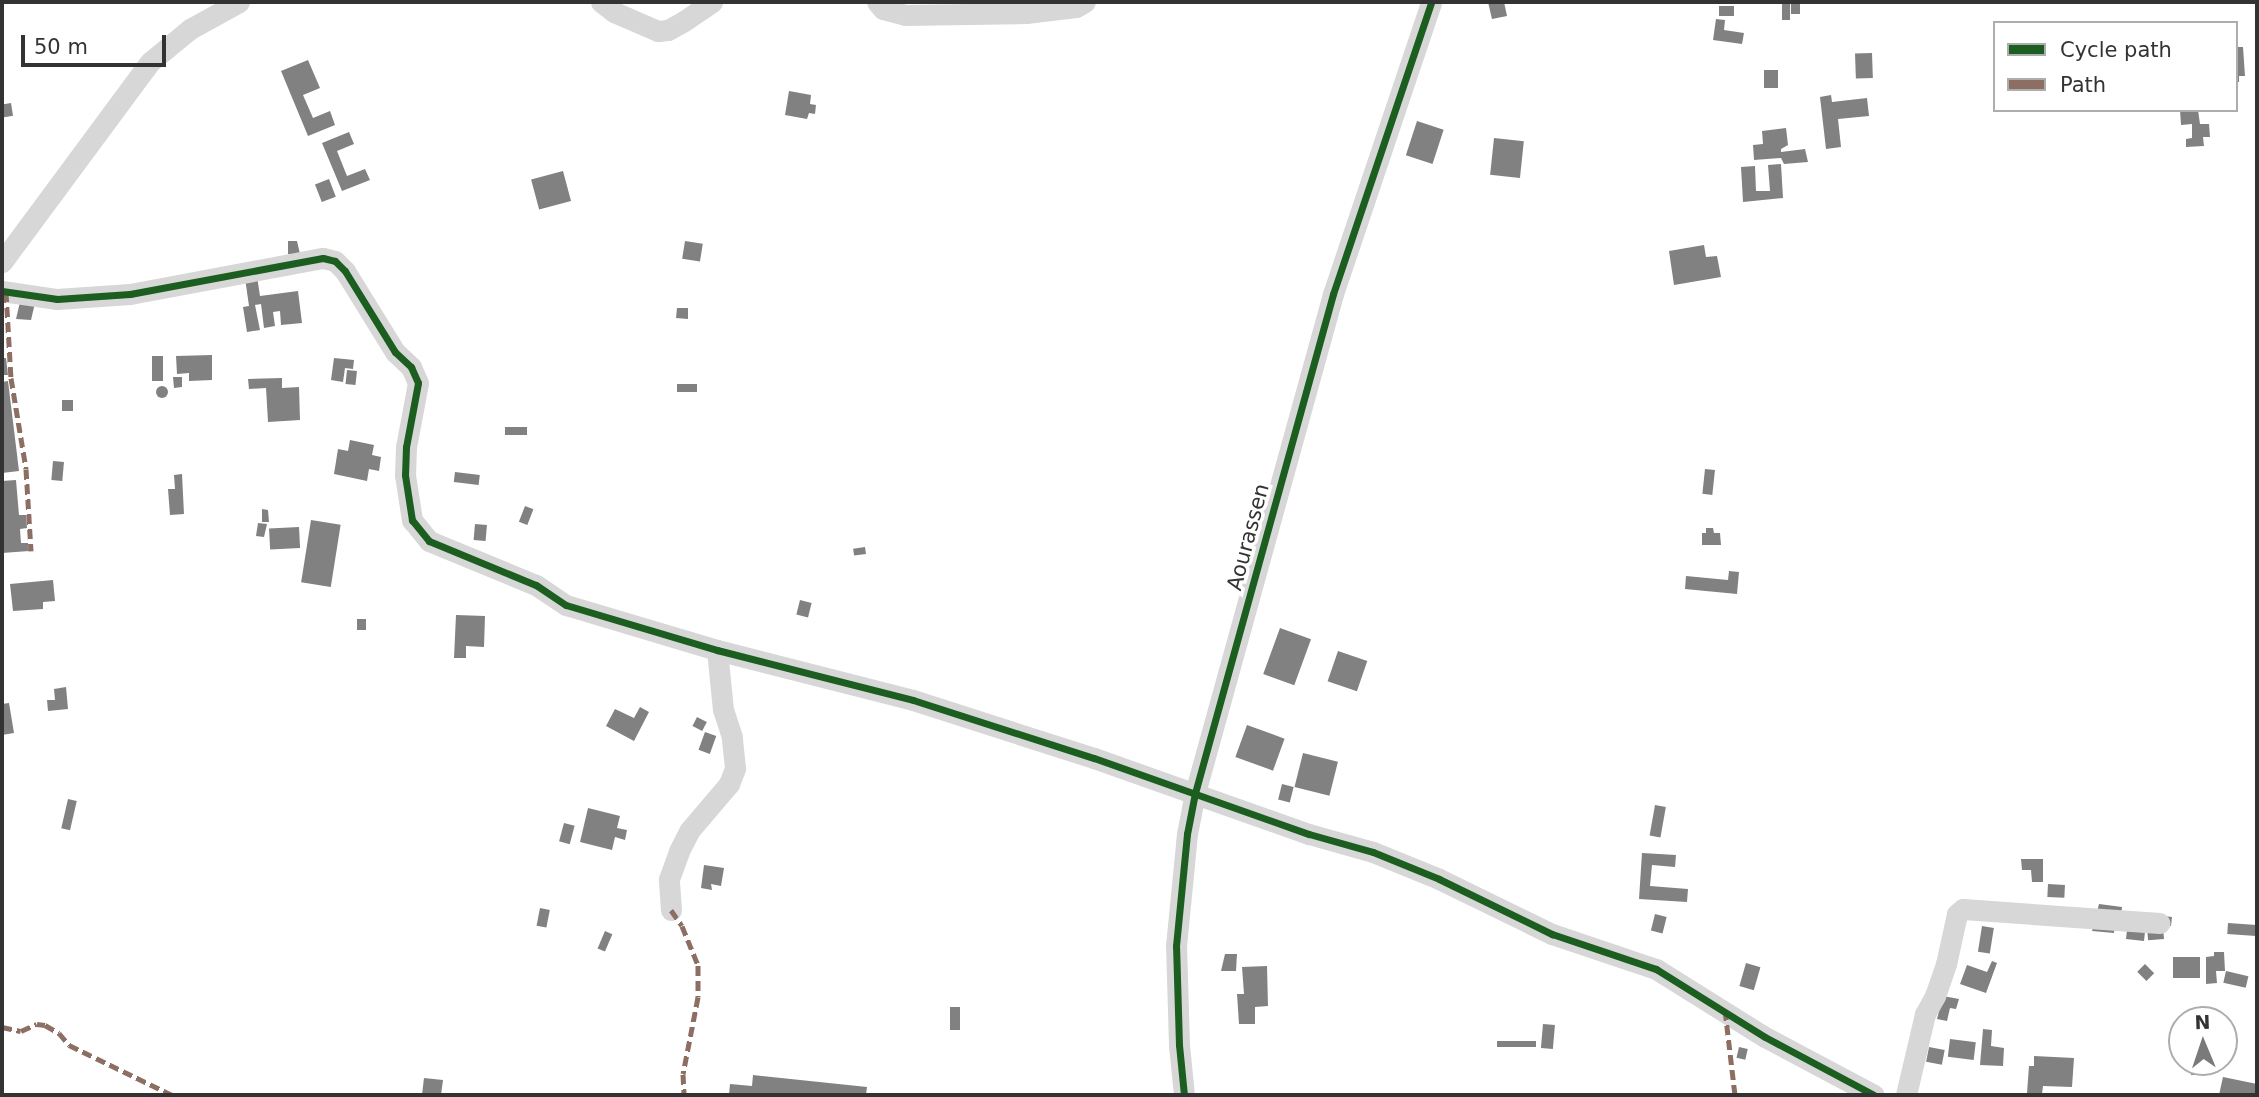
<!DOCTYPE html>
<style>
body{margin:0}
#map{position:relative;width:2259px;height:1097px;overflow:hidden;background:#fff;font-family:"DejaVu Sans",sans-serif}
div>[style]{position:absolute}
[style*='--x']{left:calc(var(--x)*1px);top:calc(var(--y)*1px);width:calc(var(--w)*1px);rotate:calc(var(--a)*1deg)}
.building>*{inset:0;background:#818181;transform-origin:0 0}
.round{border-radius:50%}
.street>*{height:21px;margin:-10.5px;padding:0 10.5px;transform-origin:10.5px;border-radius:10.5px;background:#d7d7d7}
.quiet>*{height:5px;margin-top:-2.5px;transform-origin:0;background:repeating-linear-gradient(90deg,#8d6e63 0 10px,transparent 0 15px)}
.cycleway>*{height:7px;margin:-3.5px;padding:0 3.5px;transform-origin:3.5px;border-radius:3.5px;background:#1b5e20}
span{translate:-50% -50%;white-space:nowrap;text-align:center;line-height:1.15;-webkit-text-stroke:7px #fff;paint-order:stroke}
.street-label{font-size:21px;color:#333}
.frame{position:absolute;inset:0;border:4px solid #333;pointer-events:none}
.legend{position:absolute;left:1993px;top:21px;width:245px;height:91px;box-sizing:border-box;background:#fff;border:2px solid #adadad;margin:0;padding:9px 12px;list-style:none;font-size:21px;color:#333}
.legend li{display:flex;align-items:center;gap:14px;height:35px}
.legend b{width:35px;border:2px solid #adadad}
.north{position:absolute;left:2168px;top:1006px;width:70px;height:70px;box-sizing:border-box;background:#fff;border:2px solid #adadad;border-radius:50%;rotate:358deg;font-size:19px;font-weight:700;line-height:28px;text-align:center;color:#333}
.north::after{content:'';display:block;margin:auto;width:24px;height:32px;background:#7a7a7a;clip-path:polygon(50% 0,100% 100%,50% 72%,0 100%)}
.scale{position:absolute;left:21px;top:35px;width:145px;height:32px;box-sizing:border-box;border:4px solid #333;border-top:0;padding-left:9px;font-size:21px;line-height:24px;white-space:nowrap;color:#333;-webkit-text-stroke:5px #fff;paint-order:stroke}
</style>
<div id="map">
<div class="building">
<i style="clip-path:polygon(1488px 2px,1504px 2px,1507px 16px,1492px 19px)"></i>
<i style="left:1791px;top:2px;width:9px;height:12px"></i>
<i style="left:1782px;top:4px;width:8px;height:16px"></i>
<i style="left:1719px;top:6px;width:15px;height:10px"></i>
<i style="clip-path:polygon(1716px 19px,1725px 20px,1724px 30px,1744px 33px,1742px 44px,1713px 40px)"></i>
<i style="clip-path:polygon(2236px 47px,2243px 47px,2245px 76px,2239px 76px,2239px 82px,2236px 82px)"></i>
<i style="left:1872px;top:53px;width:25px;height:17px;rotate:88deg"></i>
<i style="clip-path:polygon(308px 60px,320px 88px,303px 95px,313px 118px,330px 111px,335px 125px,308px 136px,281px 71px)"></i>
<i style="left:1764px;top:70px;width:14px;height:18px"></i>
<i style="clip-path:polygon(789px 91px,811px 95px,810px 104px,816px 105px,815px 114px,809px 113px,807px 119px,785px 115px)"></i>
<i style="clip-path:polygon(1831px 95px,1832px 102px,1867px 98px,1869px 116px,1838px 119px,1841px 147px,1826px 149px,1820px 97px)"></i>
<i style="left:11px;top:103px;width:13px;height:9px;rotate:81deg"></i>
<i style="clip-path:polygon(2180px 110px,2198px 110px,2200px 124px,2209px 124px,2210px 137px,2203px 137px,2204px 146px,2186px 147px,2186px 139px,2192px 138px,2192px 124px,2181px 125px)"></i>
<i style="left:1417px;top:121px;width:28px;height:36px;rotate:18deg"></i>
<i style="clip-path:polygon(1786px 128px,1788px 145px,1781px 149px,1781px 152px,1805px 149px,1808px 162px,1784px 164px,1781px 158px,1754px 160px,1753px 145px,1763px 144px,1762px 131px)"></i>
<i style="clip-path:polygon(349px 132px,354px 144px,337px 151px,347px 176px,365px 169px,370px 180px,342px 191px,322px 143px)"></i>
<i style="left:1494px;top:138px;width:30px;height:37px;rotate:6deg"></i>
<i style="clip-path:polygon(1781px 164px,1783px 198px,1743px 202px,1741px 167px,1755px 166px,1756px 191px,1770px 191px,1768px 165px)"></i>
<i style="left:563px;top:171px;width:31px;height:33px;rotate:75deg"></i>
<i style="left:329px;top:179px;width:19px;height:15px;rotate:69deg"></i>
<i style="clip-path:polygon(288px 241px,297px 241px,300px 254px,288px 254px)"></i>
<i style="left:685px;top:241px;width:18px;height:18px;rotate:9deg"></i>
<i style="clip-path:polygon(1704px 245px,1706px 257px,1717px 256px,1721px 277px,1674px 285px,1669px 251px)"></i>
<i style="clip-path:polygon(257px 276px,260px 296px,298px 291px,302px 323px,281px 325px,280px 311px,273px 312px,275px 326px,264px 328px,261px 304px,255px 305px,260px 330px,247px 332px,243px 307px,249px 306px,245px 278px)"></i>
<i style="clip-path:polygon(20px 302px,35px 303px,31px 320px,16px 319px)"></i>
<i style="clip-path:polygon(677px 308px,688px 308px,688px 319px,676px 318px)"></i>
<i style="clip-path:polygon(212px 355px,212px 380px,189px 381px,189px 373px,177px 374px,176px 356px)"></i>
<i style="left:152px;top:356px;width:11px;height:25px"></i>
<i style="clip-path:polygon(2px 358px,6px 358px,8px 375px,2px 375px)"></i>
<i style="clip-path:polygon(334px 358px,354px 360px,353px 369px,345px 368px,343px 382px,331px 380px)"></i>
<i style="left:347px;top:370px;width:10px;height:14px;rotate:6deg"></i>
<i style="clip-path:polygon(173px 377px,182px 377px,182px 387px,174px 388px)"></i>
<i style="clip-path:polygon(282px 378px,282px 388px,299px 387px,300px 420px,268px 422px,266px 388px,249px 389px,248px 379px)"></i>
<i style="clip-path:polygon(8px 381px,19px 471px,2px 473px,2px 382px)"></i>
<i style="left:677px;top:384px;width:20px;height:8px"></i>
<i class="round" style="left:156px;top:386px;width:12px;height:12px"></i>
<i style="left:62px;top:400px;width:11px;height:11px"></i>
<i style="left:505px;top:427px;width:22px;height:8px"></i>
<i style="clip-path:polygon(350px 440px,374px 445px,372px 455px,381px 457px,379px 471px,369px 469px,367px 481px,334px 474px,338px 449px,348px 451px)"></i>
<i style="left:53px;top:461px;width:11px;height:19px;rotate:5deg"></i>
<i style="left:1705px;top:469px;width:10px;height:25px;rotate:6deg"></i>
<i style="left:455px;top:472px;width:25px;height:10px;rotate:7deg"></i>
<i style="clip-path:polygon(182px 474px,184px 514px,170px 515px,168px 489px,175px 489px,174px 475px)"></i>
<i style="clip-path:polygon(16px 480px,19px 515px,26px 515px,27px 528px,20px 529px,21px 543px,28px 543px,29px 551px,2px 553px,2px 481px)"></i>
<i style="left:525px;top:506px;width:9px;height:17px;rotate:21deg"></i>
<i style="clip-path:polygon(262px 509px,268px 510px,269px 522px,262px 522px)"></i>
<i style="left:311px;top:520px;width:30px;height:63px;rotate:9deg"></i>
<i style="clip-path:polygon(258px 523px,267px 524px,264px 537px,256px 536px)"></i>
<i style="left:475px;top:524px;width:12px;height:16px;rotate:5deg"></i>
<i style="left:299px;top:527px;width:21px;height:30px;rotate:87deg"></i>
<i style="clip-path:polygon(1706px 528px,1713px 528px,1714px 533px,1720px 533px,1721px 545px,1702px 545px,1702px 533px,1706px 533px)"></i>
<i style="left:865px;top:547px;width:7px;height:12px;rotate:82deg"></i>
<i style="clip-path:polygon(1729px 571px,1739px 572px,1737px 594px,1685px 589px,1686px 576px,1728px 580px)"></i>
<i style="clip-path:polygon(53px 580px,55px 601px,43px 602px,43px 609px,13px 611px,10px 584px)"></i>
<i style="left:800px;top:600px;width:12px;height:15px;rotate:14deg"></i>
<i style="clip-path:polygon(456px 615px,485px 616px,484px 647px,466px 646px,466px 658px,454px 658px)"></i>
<i style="left:357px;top:619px;width:9px;height:11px"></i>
<i style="left:1280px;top:628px;width:33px;height:49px;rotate:20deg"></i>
<i style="left:1338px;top:651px;width:31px;height:32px;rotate:19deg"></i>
<i style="clip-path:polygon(66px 687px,68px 709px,48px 711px,47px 700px,55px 700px,54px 689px)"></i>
<i style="clip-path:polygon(9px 703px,14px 733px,2px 735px,2px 704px)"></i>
<i style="clip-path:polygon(640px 707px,649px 712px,634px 741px,606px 726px,615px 709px,634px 718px)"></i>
<i style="left:697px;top:717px;width:11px;height:10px;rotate:27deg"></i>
<i style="left:1247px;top:725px;width:40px;height:34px;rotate:20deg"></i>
<i style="left:705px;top:732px;width:12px;height:19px;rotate:20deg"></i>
<i style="left:1303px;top:753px;width:36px;height:35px;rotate:14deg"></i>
<i style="left:1282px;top:784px;width:12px;height:16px;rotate:14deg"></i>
<i style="left:68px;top:799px;width:9px;height:30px;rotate:13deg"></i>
<i style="left:1655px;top:805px;width:11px;height:31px;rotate:10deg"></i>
<i style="clip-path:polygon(588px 808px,620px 816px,617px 828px,627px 830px,625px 840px,615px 837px,612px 850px,580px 842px)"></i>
<i style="left:564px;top:823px;width:11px;height:19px;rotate:15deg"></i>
<i style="clip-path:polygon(1642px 853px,1676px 855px,1675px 867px,1652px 865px,1650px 886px,1688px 889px,1687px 902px,1639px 899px)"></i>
<i style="clip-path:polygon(2021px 859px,2043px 859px,2043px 882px,2032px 882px,2031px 870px,2022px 870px)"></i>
<i style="clip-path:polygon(704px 865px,724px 868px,721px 886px,711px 884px,712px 890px,701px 888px)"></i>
<i style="left:2048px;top:884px;width:17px;height:13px;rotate:3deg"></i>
<i style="clip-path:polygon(2099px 904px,2122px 907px,2121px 916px,2115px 922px,2114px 933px,2092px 931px)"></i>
<i style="left:540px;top:908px;width:10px;height:18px;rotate:11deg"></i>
<i style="clip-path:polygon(2129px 912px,2172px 917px,2171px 926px,2146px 923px,2144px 941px,2126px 939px)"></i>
<i style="left:1655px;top:914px;width:12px;height:17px;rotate:14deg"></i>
<i style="left:2228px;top:923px;width:29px;height:11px;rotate:4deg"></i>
<i style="left:1982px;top:926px;width:12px;height:26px;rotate:9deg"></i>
<i style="left:2163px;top:927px;width:12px;height:16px;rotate:85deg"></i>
<i style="left:605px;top:931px;width:8px;height:19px;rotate:23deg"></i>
<i style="clip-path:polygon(2214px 952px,2224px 952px,2225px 971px,2216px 971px,2217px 983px,2206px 984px,2206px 957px,2214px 956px)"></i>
<i style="clip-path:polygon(1225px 954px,1237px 954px,1236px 971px,1221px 971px)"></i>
<i style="left:2200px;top:957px;width:21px;height:27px;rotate:90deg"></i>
<i style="clip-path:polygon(1992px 961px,1997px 963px,1986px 993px,1960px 984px,1967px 965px,1987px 972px)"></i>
<i style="left:1746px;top:963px;width:15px;height:24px;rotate:16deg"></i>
<i style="left:2145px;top:964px;width:13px;height:11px;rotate:45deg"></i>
<i style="clip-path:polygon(1267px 966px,1268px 1006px,1255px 1007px,1255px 1024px,1239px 1024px,1237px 994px,1244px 994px,1242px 967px)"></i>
<i style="left:2226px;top:971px;width:23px;height:12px;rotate:13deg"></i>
<i style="clip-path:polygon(1943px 996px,1959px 999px,1956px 1009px,1950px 1008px,1947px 1021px,1937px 1019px)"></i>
<i style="left:950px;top:1007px;width:10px;height:23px"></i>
<i style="left:1543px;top:1024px;width:12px;height:24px;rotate:5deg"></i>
<i style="clip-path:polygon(1983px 1029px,1992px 1030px,1991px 1046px,2004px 1048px,2003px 1066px,1980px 1065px)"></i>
<i style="left:1950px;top:1039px;width:26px;height:18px;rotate:7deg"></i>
<i style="left:1497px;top:1041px;width:39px;height:6px"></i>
<i style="left:1739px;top:1047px;width:9px;height:11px;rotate:13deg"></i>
<i style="left:1929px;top:1047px;width:16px;height:15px;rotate:11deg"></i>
<i style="clip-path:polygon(2034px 1056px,2074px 1058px,2072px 1087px,2043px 1086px,2042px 1094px,2027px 1093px,2029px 1066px,2034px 1066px)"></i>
<i style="left:2191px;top:1062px;width:7px;height:13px"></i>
<i style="clip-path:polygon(753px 1075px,867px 1087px,866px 1095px,729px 1095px,730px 1084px,752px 1086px)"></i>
<i style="clip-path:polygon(2223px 1077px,2257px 1084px,2257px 1095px,2219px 1095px)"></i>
<i style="clip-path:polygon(424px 1078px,443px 1080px,441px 1095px,422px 1095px)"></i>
</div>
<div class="street">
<i style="--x:601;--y:2;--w:16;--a:38"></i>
<i style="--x:614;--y:12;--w:48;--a:23.4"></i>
<i style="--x:658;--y:31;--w:10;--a:-6"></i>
<i style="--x:668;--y:30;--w:18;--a:-29"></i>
<i style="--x:684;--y:21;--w:34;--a:-34"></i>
<i style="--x:877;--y:2;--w:9;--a:49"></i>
<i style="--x:883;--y:9;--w:23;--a:15"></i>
<i style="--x:905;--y:15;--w:121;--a:-0.9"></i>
<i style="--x:1026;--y:13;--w:50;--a:-6.8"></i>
<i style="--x:1076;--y:7;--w:10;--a:-29"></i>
<i style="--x:2;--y:262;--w:249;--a:-53.5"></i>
<i style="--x:150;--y:62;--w:52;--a:-39.5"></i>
<i style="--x:190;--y:29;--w:56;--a:-28.9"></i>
<i style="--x:2;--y:291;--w:56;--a:8.3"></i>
<i style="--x:57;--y:299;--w:73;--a:-3.9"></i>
<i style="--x:130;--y:294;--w:196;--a:-10.6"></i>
<i style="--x:323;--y:258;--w:12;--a:14"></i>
<i style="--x:335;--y:261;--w:14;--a:45"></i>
<i style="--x:345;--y:271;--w:95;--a:58.3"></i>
<i style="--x:395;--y:352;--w:22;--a:43"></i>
<i style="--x:411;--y:367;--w:17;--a:66"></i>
<i style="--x:418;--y:383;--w:65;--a:100.6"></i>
<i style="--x:406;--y:447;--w:28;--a:92"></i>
<i style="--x:405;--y:475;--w:46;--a:81.2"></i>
<i style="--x:412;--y:520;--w:27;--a:51"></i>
<i style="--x:429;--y:541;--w:116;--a:22.4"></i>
<i style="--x:536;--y:585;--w:36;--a:34"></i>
<i style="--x:566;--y:605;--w:158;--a:16.6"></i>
<i style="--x:717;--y:650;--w:202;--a:14.3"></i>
<i style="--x:913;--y:700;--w:190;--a:17.8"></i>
<i style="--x:1094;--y:758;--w:228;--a:19.5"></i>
<i style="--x:1309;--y:834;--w:66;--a:15.7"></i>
<i style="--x:1373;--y:852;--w:71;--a:22.2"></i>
<i style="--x:1439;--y:879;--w:126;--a:26"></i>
<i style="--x:1552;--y:934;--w:110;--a:18.6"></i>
<i style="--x:1656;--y:969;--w:128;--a:32"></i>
<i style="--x:1765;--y:1037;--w:123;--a:28"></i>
<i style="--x:671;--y:910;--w:31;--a:-94"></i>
<i style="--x:669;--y:879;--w:30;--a:-70"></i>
<i style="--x:679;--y:851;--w:22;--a:-63"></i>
<i style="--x:689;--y:831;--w:62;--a:-49.6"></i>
<i style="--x:729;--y:784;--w:17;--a:-69"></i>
<i style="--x:735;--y:768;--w:31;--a:-96"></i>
<i style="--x:732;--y:737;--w:28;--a:-108"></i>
<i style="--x:723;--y:710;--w:60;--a:-95.7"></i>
<i style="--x:1184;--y:1095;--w:50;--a:-95.7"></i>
<i style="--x:1179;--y:1045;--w:99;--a:-91.7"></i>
<i style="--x:1176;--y:946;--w:113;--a:-84.4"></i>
<i style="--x:1187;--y:834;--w:42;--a:-79"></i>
<i style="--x:1195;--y:793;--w:518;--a:-74.54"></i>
<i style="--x:1333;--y:294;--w:308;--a:-71.4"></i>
<i style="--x:1906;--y:1095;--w:83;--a:-76.8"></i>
<i style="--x:1925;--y:1014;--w:21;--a:-61"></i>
<i style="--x:1935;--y:996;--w:34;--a:-71"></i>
<i style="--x:1946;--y:964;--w:51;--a:-77.6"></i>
<i style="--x:1957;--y:914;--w:8;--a:-40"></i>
<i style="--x:1963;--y:909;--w:197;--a:4.1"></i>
</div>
<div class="quiet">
<i style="--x:6;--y:292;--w:86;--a:86.7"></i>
<i style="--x:11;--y:378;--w:92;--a:80.6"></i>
<i style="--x:26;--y:469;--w:82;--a:86.5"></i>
<i style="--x:671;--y:910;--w:19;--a:55"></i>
<i style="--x:682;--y:926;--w:42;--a:67.7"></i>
<i style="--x:698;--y:965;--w:32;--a:90"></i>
<i style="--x:698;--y:997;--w:78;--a:101"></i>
<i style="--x:683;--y:1074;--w:21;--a:87"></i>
<i style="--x:1725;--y:1010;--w:86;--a:83.3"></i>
<i style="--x:2;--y:1027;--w:19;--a:12"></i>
<i style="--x:21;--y:1031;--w:17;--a:-24"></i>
<i style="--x:37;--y:1024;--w:8;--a:7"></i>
<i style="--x:45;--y:1025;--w:16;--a:30"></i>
<i style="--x:59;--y:1033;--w:16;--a:50"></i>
<i style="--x:69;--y:1045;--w:114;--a:25.9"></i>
</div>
<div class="cycleway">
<i style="--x:2;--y:291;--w:56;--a:8.3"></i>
<i style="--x:57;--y:299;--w:73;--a:-3.9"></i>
<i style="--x:130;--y:294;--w:196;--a:-10.6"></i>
<i style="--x:323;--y:258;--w:12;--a:14"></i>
<i style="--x:335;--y:261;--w:14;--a:45"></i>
<i style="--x:345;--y:271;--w:95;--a:58.3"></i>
<i style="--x:395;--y:352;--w:22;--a:43"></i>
<i style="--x:411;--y:367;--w:17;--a:66"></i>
<i style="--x:418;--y:383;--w:65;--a:100.6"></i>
<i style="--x:406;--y:447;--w:28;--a:92"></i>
<i style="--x:405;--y:475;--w:46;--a:81.2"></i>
<i style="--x:412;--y:520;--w:27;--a:51"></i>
<i style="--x:429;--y:541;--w:116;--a:22.4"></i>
<i style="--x:536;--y:585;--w:36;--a:34"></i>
<i style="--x:566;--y:605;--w:158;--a:16.6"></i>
<i style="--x:717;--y:650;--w:202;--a:14.3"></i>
<i style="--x:913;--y:700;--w:190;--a:17.8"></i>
<i style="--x:1094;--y:758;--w:228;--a:19.5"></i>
<i style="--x:1309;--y:834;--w:66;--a:15.7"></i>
<i style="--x:1373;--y:852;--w:71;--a:22.2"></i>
<i style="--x:1439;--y:879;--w:126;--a:26"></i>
<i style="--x:1552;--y:934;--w:110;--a:18.6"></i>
<i style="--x:1656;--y:969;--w:128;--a:32"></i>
<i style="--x:1765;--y:1037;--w:123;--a:28"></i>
<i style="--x:1184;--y:1095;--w:50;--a:-95.7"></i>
<i style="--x:1179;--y:1045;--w:99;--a:-91.7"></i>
<i style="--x:1176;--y:946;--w:113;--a:-84.4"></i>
<i style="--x:1187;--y:834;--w:42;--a:-79"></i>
<i style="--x:1195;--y:793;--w:518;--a:-74.54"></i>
<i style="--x:1333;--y:294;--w:308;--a:-71.4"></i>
</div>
<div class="street-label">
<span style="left:1248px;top:537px;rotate:-75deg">Aourassen</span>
</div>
<div class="frame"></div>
<ul class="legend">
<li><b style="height:9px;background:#1b5e20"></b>Cycle path</li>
<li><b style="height:9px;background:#8d6e63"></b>Path</li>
</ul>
<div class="north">N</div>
<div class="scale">50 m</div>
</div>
